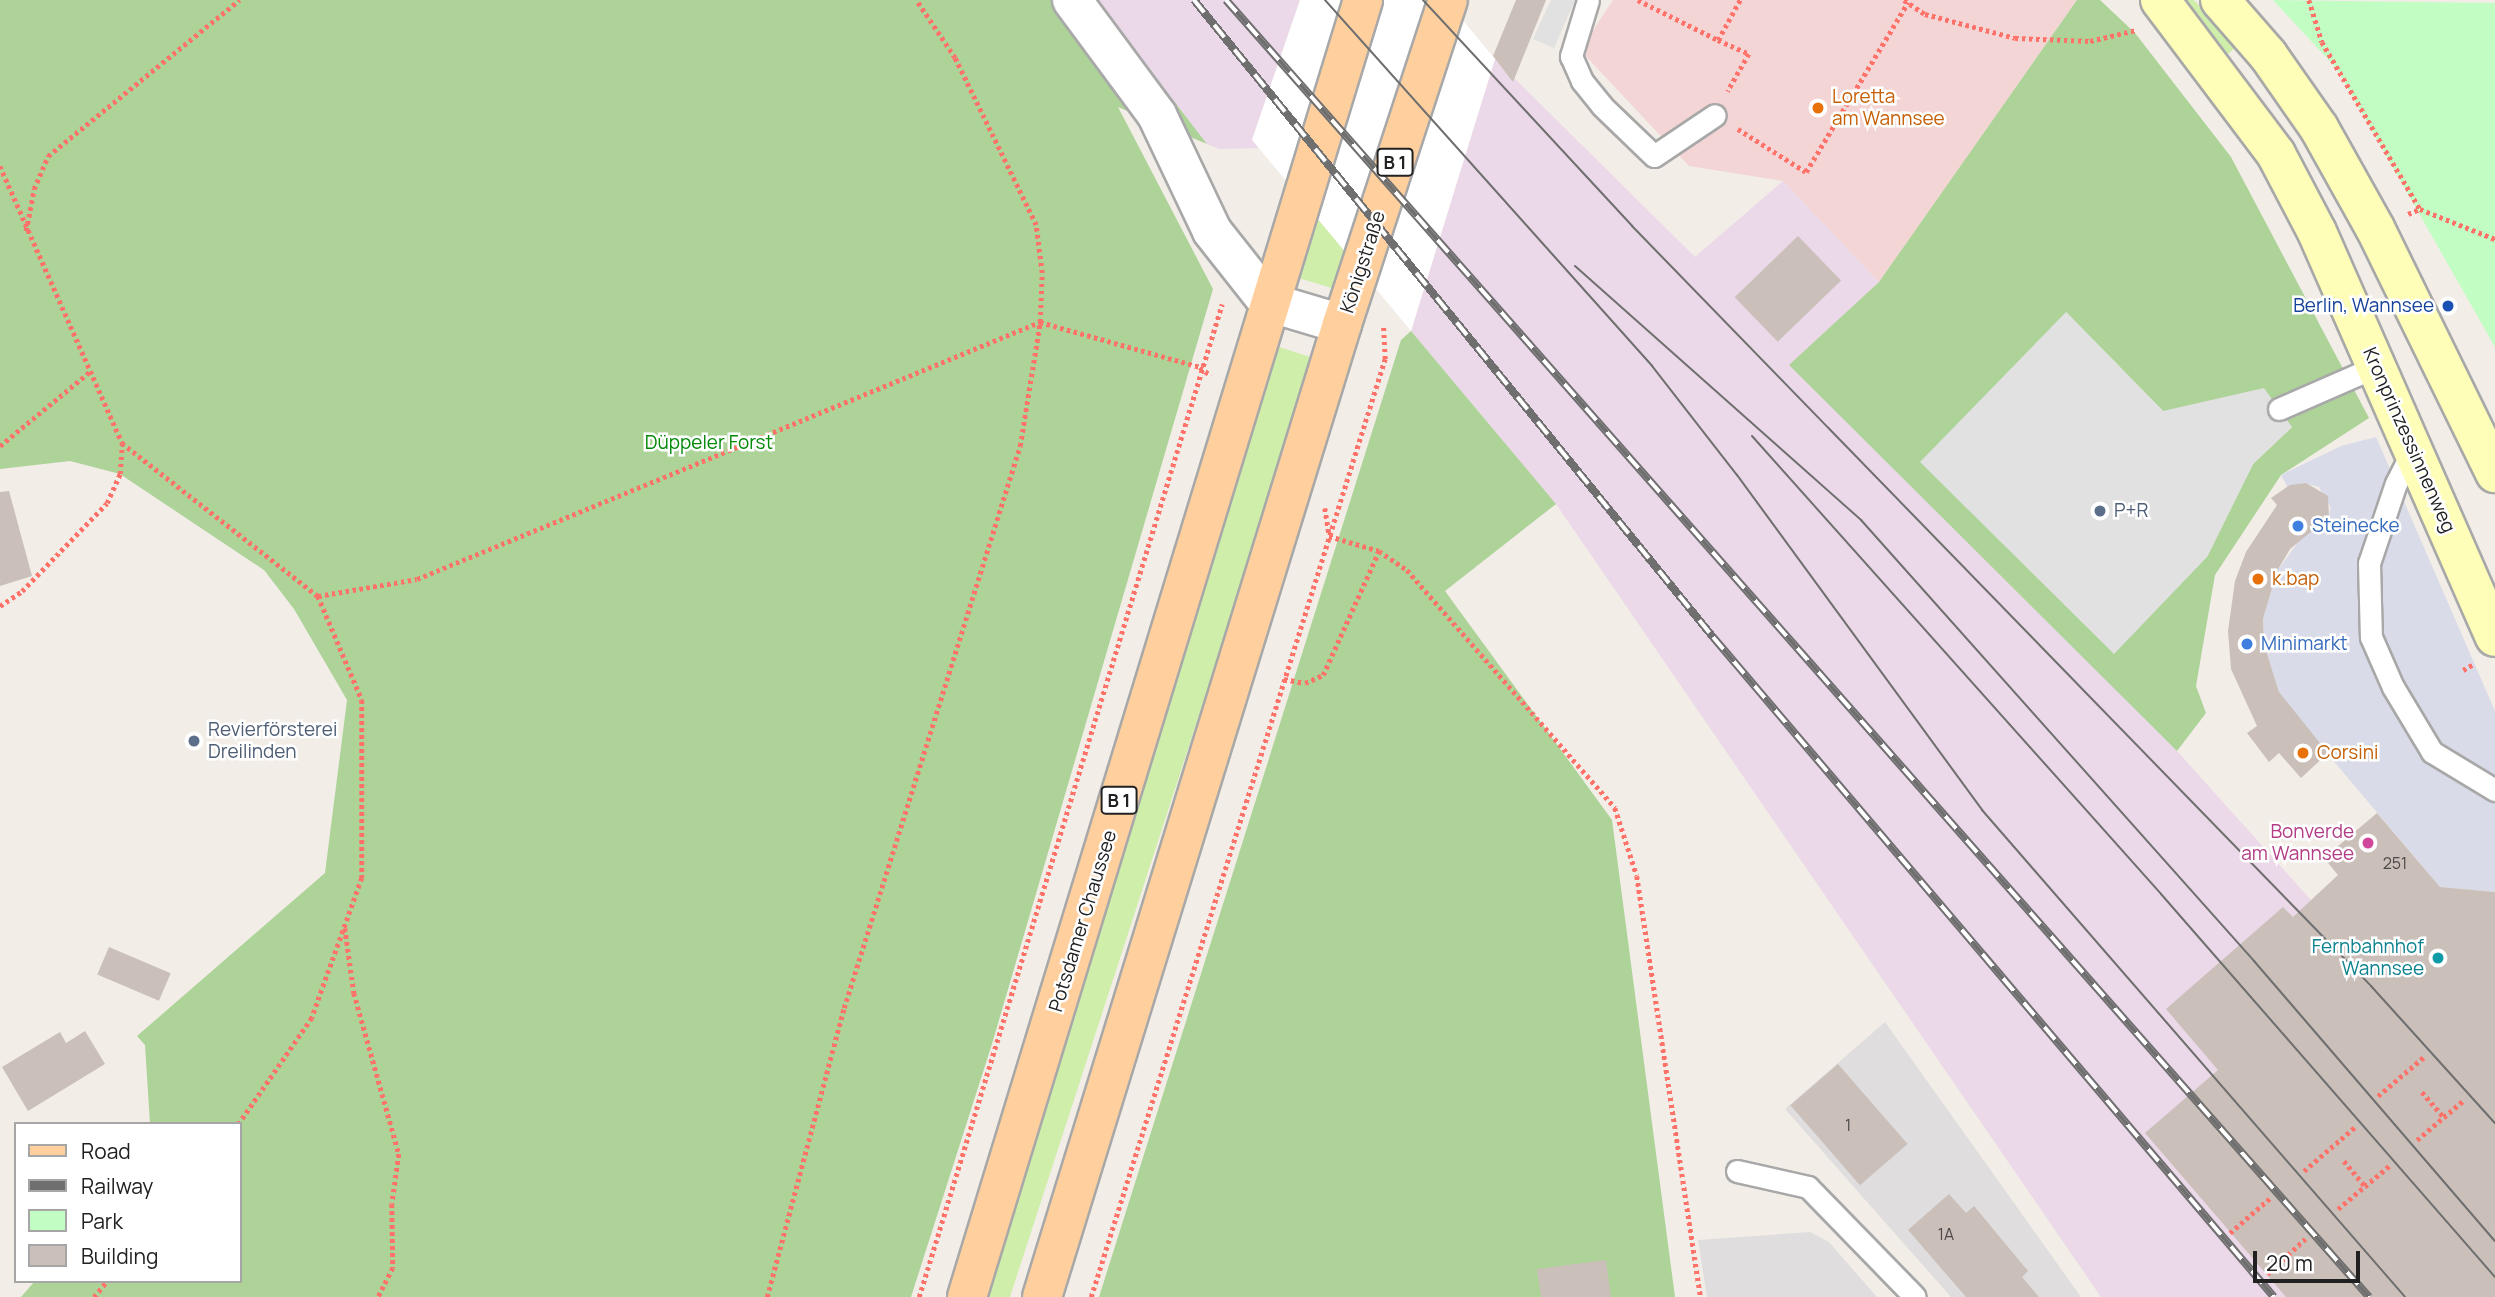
<!DOCTYPE html>
<meta charset="utf-8">
<style>
body{margin:0}
#map{position:relative;width:2495px;height:1297px;overflow:hidden;background:#f2ede7;font-family:Manrope,sans-serif}
div>[style]{position:absolute}
[style*='--x']{left:calc(var(--x)*1px);top:calc(var(--y)*1px);width:calc(var(--w)*1px);rotate:calc(var(--a)*1deg)}
.residential>*{inset:0;background:#dfddde}
.commercial>*{inset:0;background:#f3d5d5}
.industrial>*{inset:0;background:#ebd8e8}
.grass>*{inset:0;background:#cfeeaa;transform-origin:0 0}
.forest>*{inset:0;background:#add399}
.park>*{inset:0;background:#c2fdc4}
.parking>*{inset:0;background:#e1e1e1}
.plaza>*{inset:0;background:#dadbe8}
.pier>*{inset:0;background:#fff}
.building>*{inset:0;background:#cabfb9;transform-origin:0 0}
.path>*{height:4.5px;margin-top:-2.25px;transform-origin:0;background:repeating-linear-gradient(90deg,#ff726a 0 3.5px,transparent 0 7px)}
.roads{filter:drop-shadow(2px 0 #a8a8a8) drop-shadow(-2px 0 #a8a8a8) drop-shadow(0 2px #a8a8a8) drop-shadow(0 -2px #a8a8a8)}
.lane>*{height:21px;margin:-10.5px;padding:0 10.5px;transform-origin:10.5px;border-radius:10.5px;background:#fff}
.street>*{height:38px;margin:-19px;padding:0 19px;transform-origin:19px;border-radius:19px;background:#fff}
.secondary>*{height:38px;margin:-19px;padding:0 19px;transform-origin:19px;border-radius:19px;background:#fefeb8}
.primary>*{height:38px;margin:-19px;padding:0 19px;transform-origin:19px;border-radius:19px;background:#ffd09e}
.tram>*{height:2px;margin:-1px;padding:0 1px;transform-origin:1px;border-radius:1px;background:#6f6f6f}
.rail>*{height:8px;margin-top:-4px;transform-origin:0;background:repeating-linear-gradient(90deg,#fff 0 16px,#6f6f6f 0 32px);box-sizing:border-box;border-block:2px solid #6f6f6f}
.dots>*{width:19px;height:19px;translate:-50% -50%;box-sizing:border-box;border:4px solid #fff;border-radius:50%}
span{translate:-50% -50%;white-space:nowrap;text-align:center;line-height:1.15;-webkit-text-stroke:5px #fff;paint-order:stroke}
.number-label{font-size:16px;color:#4b4847}
.number-label span{-webkit-text-stroke-width:0}
.shield-label span{padding:2px 5px;background:#fff;border:2px solid;border-radius:5px;-webkit-text-stroke-width:0}
.shield-label{font-size:18px;color:#212121;font-weight:700}
.food-label{font-size:19px;color:#c56008}
.left{translate:0 -50%;text-align:left}
.street-label{font-size:19px;color:#212121}
.transit-label{font-size:19px;color:#164399}
.right{translate:-100% -50%;text-align:right}
.park-label{font-size:19px;color:#048909}
.service-label{font-size:19px;color:#4e5e75}
.shop-label{font-size:19px;color:#366cbe}
.hotel-label{font-size:19px;color:#b23c85}
.culture-label{font-size:19px;color:#0d838f}
.legend{position:absolute;left:14px;top:1122px;width:228px;height:161px;box-sizing:border-box;background:#fff;border:2px solid #a6a6a6;margin:0;padding:9px 12px;list-style:none;font-size:21px;color:#212121}
.legend li{display:flex;align-items:center;gap:14px;height:35px}
.legend b{width:35px;border:2px solid #a6a6a6}
.scale{position:absolute;left:2253px;top:1251px;width:107px;height:32px;box-sizing:border-box;border:4px solid #212121;border-top:0;padding-left:9px;font-size:21px;line-height:24px;white-space:nowrap;color:#212121;-webkit-text-stroke:5px #fff;paint-order:stroke}
</style>
<div id="map">
<div class="residential">
<i style="clip-path:polygon(1885px 1022px,2081px 1297px,1951px 1297px,1785px 1109px)"></i>
<i style="clip-path:polygon(1810px 1232px,1829px 1242px,1877px 1297px,1707px 1297px,1698px 1240px)"></i>
</div>
<div class="commercial">
<i style="clip-path:polygon(1613px 0,2077px 0,1879px 282px,1783px 181px,1689px 166px,1580px 50px)"></i>
</div>
<div class="industrial">
<i style="clip-path:polygon(1096px 0,1300px 0,1252px 139px,1259px 148px,1219px 149px,1207px 144px)"></i>
<i style="clip-path:polygon(1495px 59px,1695px 257px,1783px 181px,1879px 282px,1790px 365px,2177px 751px,2495px 1105px,2495px 1297px,2101px 1297px,1556px 504px,1411px 331px)"></i>
</div>
<div class="grass">
<i style="clip-path:polygon(2185px 0,2194px 0,2236px 47px,2227px 55px)"></i>
<i style="clip-path:polygon(1314px 214px,1347px 253px,1335px 289px,1295px 277px)"></i>
<i style="left:1273px;top:345px;width:44px;height:995px;rotate:18deg"></i>
</div>
<div class="forest">
<i style="clip-path:polygon(0 0,1096px 0,1207px 144px,1118px 107px,1213px 289px,992px 1044px,911px 1297px,21px 1297px,35px 1281px,240px 1281px,240px 1124px,150px 1124px,145px 1045px,137px 1036px,325px 873px,347px 700px,294px 609px,264px 570px,120px 474px,70px 461px,0 469px)"></i>
<i style="clip-path:polygon(evenodd,2077px 0,2100px 0,2135px 33px,2231px 157px,2369px 418px,2281px 475px,2215px 575px,2196px 686px,2206px 713px,2177px 751px,1789px 365px,1879px 282px,2077px 0,2066px 312px,2163px 411px,2292px 427px,2253px 464px,2207px 557px,2066px 312px)"></i>
<i style="clip-path:polygon(1411px 331px,1556px 504px,1445px 591px,1612px 820px,1675px 1297px,1099px 1297px,1401px 340px)"></i>
</div>
<div class="park">
<i style="clip-path:polygon(2273px 0,2495px 3px,2495px 347px,2337px 69px)"></i>
</div>
<div class="parking">
<i style="clip-path:polygon(1551px 0,1575px 0,1554px 48px,1533px 39px)"></i>
<i style="clip-path:polygon(2066px 312px,2163px 411px,2264px 388px,2292px 427px,2253px 464px,2207px 557px,2114px 654px,1920px 462px)"></i>
</div>
<div class="plaza">
<i style="clip-path:polygon(2376px 437px,2495px 711px,2495px 892px,2440px 887px,2293px 713px,2279px 692px,2264px 644px,2263px 619px,2277px 571px,2307px 530px,2325px 523px,2331px 508px,2319px 487px,2303px 483px,2289px 490px,2281px 475px,2341px 446px)"></i>
</div>
<div class="pier">
<i style="clip-path:polygon(1300px 0,1446px 0,1495px 59px,1411px 331px,1252px 140px)"></i>
</div>
<div class="building">
<i style="clip-path:polygon(1516px 0,1546px 0,1513px 82px,1493px 56px)"></i>
<i style="left:1798px;top:236px;width:62px;height:88px;rotate:46deg"></i>
<i style="clip-path:polygon(2306px 483px,2328px 496px,2329px 517px,2290px 549px,2277px 571px,2263px 619px,2264px 644px,2279px 692px,2328px 753px,2301px 778px,2279px 753px,2269px 762px,2247px 733px,2257px 726px,2231px 669px,2228px 631px,2235px 581px,2246px 552px,2277px 505px,2271px 498px,2290px 485px)"></i>
<i style="clip-path:polygon(9px 491px,32px 576px,0 586px,0 492px)"></i>
<i style="clip-path:polygon(2377px 813px,2440px 887px,2495px 892px,2495px 1297px,2286px 1297px,2145px 1133px,2218px 1070px,2166px 1009px,2283px 907px,2293px 917px,2338px 875px,2324px 858px)"></i>
<i style="left:109px;top:947px;width:67px;height:30px;rotate:23deg"></i>
<i style="clip-path:polygon(85px 1031px,105px 1064px,28px 1111px,2px 1067px,60px 1032px,66px 1043px)"></i>
<i style="left:1838px;top:1064px;width:106px;height:63px;rotate:49deg"></i>
<i style="clip-path:polygon(1949px 1194px,1966px 1213px,1974px 1206px,2028px 1271px,2022px 1277px,2039px 1297px,1966px 1297px,1908px 1230px)"></i>
<i style="clip-path:polygon(1606px 1260px,1611px 1297px,1541px 1297px,1537px 1269px)"></i>
</div>
<div class="path">
<i style="--x:1638;--y:0;--w:89;--a:26.6"></i>
<i style="--x:1718;--y:40;--w:46;--a:-61.2"></i>
<i style="--x:1904;--y:0;--w:25;--a:34"></i>
<i style="--x:1925;--y:14;--w:93;--a:14.9"></i>
<i style="--x:2015;--y:38;--w:75;--a:2.3"></i>
<i style="--x:2090;--y:41;--w:47;--a:-13.4"></i>
<i style="--x:2309;--y:0;--w:44;--a:72.8"></i>
<i style="--x:2322;--y:42;--w:194;--a:59.6"></i>
<i style="--x:1718;--y:40;--w:34;--a:24"></i>
<i style="--x:1749;--y:54;--w:43;--a:119.6"></i>
<i style="--x:1738;--y:129;--w:80;--a:32.3"></i>
<i style="--x:1806;--y:172;--w:198;--a:-59"></i>
<i style="--x:0;--y:166;--w:303;--a:66.2"></i>
<i style="--x:122;--y:443;--w:249;--a:38"></i>
<i style="--x:318;--y:596;--w:113;--a:67.1"></i>
<i style="--x:362;--y:700;--w:178;--a:90"></i>
<i style="--x:362;--y:878;--w:149;--a:109.7"></i>
<i style="--x:312;--y:1018;--w:129;--a:124.6"></i>
<i style="--x:2408;--y:214;--w:13;--a:-23"></i>
<i style="--x:2420;--y:209;--w:81;--a:21.8"></i>
<i style="--x:26;--y:231;--w:43;--a:-79.2"></i>
<i style="--x:34;--y:189;--w:36;--a:-67"></i>
<i style="--x:48;--y:156;--w:247;--a:-39.2"></i>
<i style="--x:0;--y:446;--w:119;--a:-39.6"></i>
<i style="--x:1325;--y:508;--w:26;--a:81"></i>
<i style="--x:1329;--y:536;--w:52;--a:16.7"></i>
<i style="--x:1379;--y:551;--w:34;--a:34"></i>
<i style="--x:1407;--y:570;--w:316;--a:48.8"></i>
<i style="--x:1615;--y:808;--w:71;--a:72.1"></i>
<i style="--x:1637;--y:876;--w:426;--a:81.4"></i>
<i style="--x:318;--y:596;--w:100;--a:-9.7"></i>
<i style="--x:417;--y:579;--w:674;--a:-22.42"></i>
<i style="--x:1040;--y:322;--w:166;--a:15.7"></i>
<i style="--x:1200;--y:367;--w:14;--a:39"></i>
<i style="--x:0;--y:606;--w:27;--a:-34"></i>
<i style="--x:22;--y:591;--w:122;--a:-46"></i>
<i style="--x:107;--y:503;--w:32;--a:-66"></i>
<i style="--x:120;--y:474;--w:30;--a:-86"></i>
<i style="--x:2463;--y:670;--w:13;--a:-29"></i>
<i style="--x:1284;--y:679;--w:21;--a:11"></i>
<i style="--x:1305;--y:683;--w:20;--a:-24"></i>
<i style="--x:1323;--y:675;--w:136;--a:-65.7"></i>
<i style="--x:345;--y:928;--w:66;--a:82.1"></i>
<i style="--x:354;--y:993;--w:167;--a:74.4"></i>
<i style="--x:399;--y:1154;--w:50;--a:98"></i>
<i style="--x:392;--y:1204;--w:64;--a:89.1"></i>
<i style="--x:393;--y:1268;--w:33;--a:117"></i>
<i style="--x:2422;--y:1092;--w:33;--a:49"></i>
<i style="--x:2378;--y:1096;--w:62;--a:-40.4"></i>
<i style="--x:2417;--y:1140;--w:62;--a:-40.4"></i>
<i style="--x:2344;--y:1161;--w:34;--a:50"></i>
<i style="--x:2304;--y:1171;--w:67;--a:-40.8"></i>
<i style="--x:2338;--y:1209;--w:67;--a:-40.1"></i>
<i style="--x:2230;--y:1233;--w:53;--a:-41.2"></i>
<i style="--x:2267;--y:1274;--w:52;--a:-42.6"></i>
<i style="--x:94;--y:1297;--w:21;--a:-51"></i>
<i style="--x:767;--y:1297;--w:299;--a:-75.1"></i>
<i style="--x:844;--y:1008;--w:589;--a:-72.61"></i>
<i style="--x:1020;--y:446;--w:126;--a:-80.8"></i>
<i style="--x:1040;--y:322;--w:49;--a:-87.7"></i>
<i style="--x:1042;--y:273;--w:48;--a:-97.1"></i>
<i style="--x:1036;--y:225;--w:186;--a:-115.9"></i>
<i style="--x:955;--y:58;--w:70;--a:-123.9"></i>
<i style="--x:919;--y:1297;--w:1038;--a:-73.03"></i>
<i style="--x:1091;--y:1297;--w:983;--a:-72.6"></i>
<i style="--x:1385;--y:359;--w:35;--a:-93"></i>
</div>
<div class="roads">
<div class="lane">
<i style="--x:1588;--y:0;--w:59;--a:106.9"></i>
<i style="--x:1571;--y:56;--w:27;--a:66"></i>
<i style="--x:1582;--y:81;--w:32;--a:51"></i>
<i style="--x:1602;--y:106;--w:72;--a:43.9"></i>
<i style="--x:1654;--y:156;--w:73;--a:-33.9"></i>
<i style="--x:2279;--y:409;--w:107;--a:-23.7"></i>
<i style="--x:2413;--y:450;--w:37;--a:117"></i>
<i style="--x:2396;--y:483;--w:84;--a:108.6"></i>
<i style="--x:2369;--y:563;--w:74;--a:88.5"></i>
<i style="--x:2371;--y:637;--w:55;--a:66.3"></i>
<i style="--x:2393;--y:687;--w:76;--a:59"></i>
<i style="--x:2432;--y:752;--w:74;--a:31.1"></i>
<i style="--x:1737;--y:1171;--w:73;--a:12.7"></i>
<i style="--x:1808;--y:1187;--w:153;--a:45.8"></i>
</div>
<div class="street">
<i style="--x:1072;--y:0;--w:143;--a:53.5"></i>
<i style="--x:1157;--y:115;--w:128;--a:64.6"></i>
<i style="--x:1212;--y:231;--w:90;--a:51.7"></i>
<i style="--x:1268;--y:302;--w:77;--a:16.6"></i>
</div>
<div class="secondary">
<i style="--x:2160;--y:0;--w:193;--a:53"></i>
<i style="--x:2276;--y:154;--w:88;--a:62.3"></i>
<i style="--x:2317;--y:232;--w:442;--a:66.3"></i>
<i style="--x:2220;--y:0;--w:73;--a:48.9"></i>
<i style="--x:2268;--y:55;--w:89;--a:55.1"></i>
<i style="--x:2319;--y:128;--w:115;--a:60.8"></i>
<i style="--x:2375;--y:228;--w:273;--a:63.9"></i>
</div>
<div class="primary">
<i style="--x:967;--y:1297;--w:1356;--a:-73.02"></i>
<i style="--x:1042;--y:1297;--w:1018;--a:-72.86"></i>
<i style="--x:1342;--y:324;--w:341;--a:-71.9"></i>
</div>
</div>
<div class="tram">
<i style="--x:1325;--y:0;--w:491;--a:48.2"></i>
<i style="--x:1652;--y:366;--w:138;--a:52.1"></i>
<i style="--x:1737;--y:475;--w:415;--a:53.8"></i>
<i style="--x:1982;--y:810;--w:645;--a:49.02"></i>
<i style="--x:1423;--y:0;--w:308;--a:47.2"></i>
<i style="--x:1632;--y:226;--w:1060;--a:45.8"></i>
<i style="--x:2371;--y:986;--w:185;--a:47.9"></i>
<i style="--x:1575;--y:266;--w:383;--a:41.6"></i>
<i style="--x:1861;--y:520;--w:591;--a:48.29"></i>
<i style="--x:2254;--y:961;--w:369;--a:49.3"></i>
<i style="--x:1752;--y:436;--w:614;--a:48.23"></i>
<i style="--x:2161;--y:894;--w:508;--a:48.91"></i>
</div>
<div class="rail">
<i style="--x:1194;--y:0;--w:822;--a:50.83"></i>
<i style="--x:1713;--y:637;--w:866;--a:49.64"></i>
<i style="--x:1226;--y:0;--w:1729;--a:48.61"></i>
</div>
<div class="dots">
<i style="left:1818px;top:108px;background:#e8710a"></i>
<i style="left:2448px;top:306px;background:#1a4fb4"></i>
<i style="left:2100px;top:511px;background:#5c6f8a"></i>
<i style="left:2298px;top:526px;background:#3f7fe0"></i>
<i style="left:2258px;top:579px;background:#e8710a"></i>
<i style="left:2247px;top:644px;background:#3f7fe0"></i>
<i style="left:194px;top:741px;background:#5c6f8a"></i>
<i style="left:2303px;top:753px;background:#e8710a"></i>
<i style="left:2368px;top:843px;background:#d1479c"></i>
<i style="left:2438px;top:958px;background:#0f9aa8"></i>
</div>
<div class="number-label">
<span style="left:2395px;top:863px">251</span>
<span style="left:1848px;top:1125px">1</span>
<span style="left:1946px;top:1234px">1A</span>
</div>
<div class="shield-label">
<span style="left:1395px;top:162px">B 1</span>
<span style="left:1119px;top:800px">B 1</span>
</div>
<div class="food-label">
<span class="left" style="left:1832px;top:108px">Loretta<br>am Wannsee</span>
<span class="left" style="left:2272px;top:579px">k.bap</span>
<span class="left" style="left:2317px;top:753px">Corsini</span>
</div>
<div class="street-label">
<span style="left:1363px;top:262px;rotate:-72deg">Königstraße</span>
<span style="left:2409px;top:440px;rotate:66deg">Kronprinzessinnenweg</span>
<span style="left:1083px;top:921px;rotate:-73deg">Potsdamer Chaussee</span>
</div>
<div class="transit-label">
<span class="right" style="left:2434px;top:306px">Berlin, Wannsee</span>
</div>
<div class="park-label">
<span style="left:709px;top:443px">Düppeler Forst</span>
</div>
<div class="service-label">
<span class="left" style="left:2114px;top:511px">P+R</span>
<span class="left" style="left:208px;top:741px">Revierförsterei<br>Dreilinden</span>
</div>
<div class="shop-label">
<span class="left" style="left:2312px;top:526px">Steinecke</span>
<span class="left" style="left:2261px;top:644px">Minimarkt</span>
</div>
<div class="hotel-label">
<span class="right" style="left:2354px;top:843px">Bonverde<br>am Wannsee</span>
</div>
<div class="culture-label">
<span class="right" style="left:2424px;top:958px">Fernbahnhof<br>Wannsee</span>
</div>
<ul class="legend">
<li><b style="height:9px;background:#ffd09e"></b>Road</li>
<li><b style="height:9px;background:#6f6f6f"></b>Railway</li>
<li><b style="height:19px;background:#c2fdc4"></b>Park</li>
<li><b style="height:19px;background:#cabfb9"></b>Building</li>
</ul>
<div class="scale">20 m</div>
</div>
